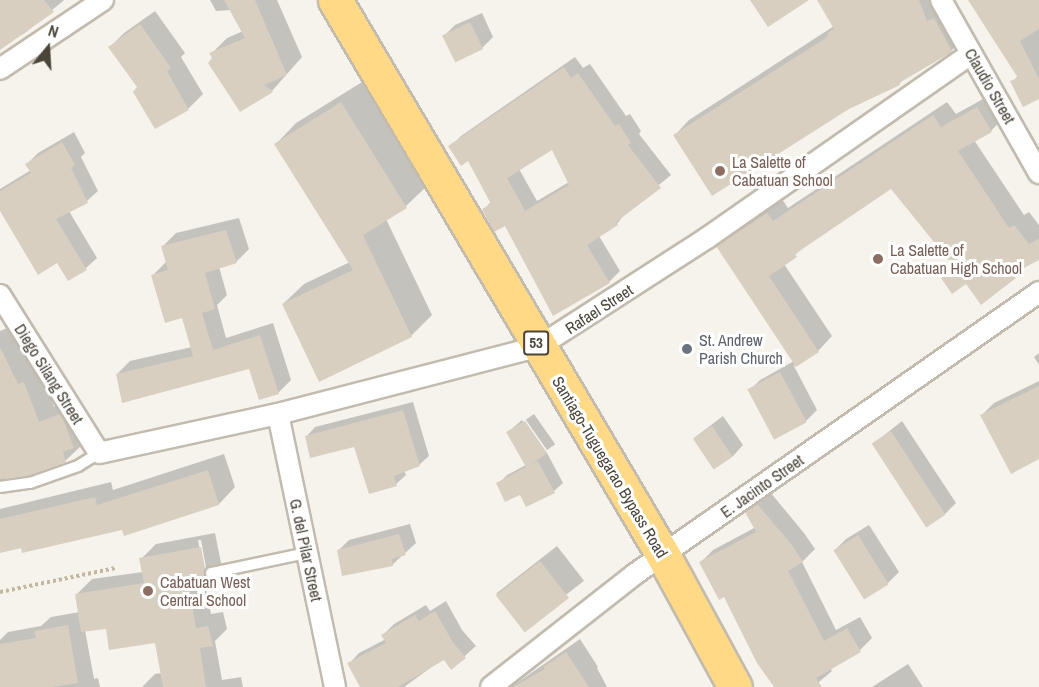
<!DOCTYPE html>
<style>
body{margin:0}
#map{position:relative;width:1039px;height:687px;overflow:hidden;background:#f6f3ec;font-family:"Archivo Narrow",sans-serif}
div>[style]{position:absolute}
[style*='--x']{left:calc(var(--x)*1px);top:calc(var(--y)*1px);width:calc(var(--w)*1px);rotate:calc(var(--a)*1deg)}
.shadow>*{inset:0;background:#0003;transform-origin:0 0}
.building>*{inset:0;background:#d8cfc1;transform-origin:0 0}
.path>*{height:4px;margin-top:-2px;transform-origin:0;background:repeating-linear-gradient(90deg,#c4b79f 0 3px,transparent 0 6px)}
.roads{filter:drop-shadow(2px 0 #c2bbae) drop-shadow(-2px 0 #c2bbae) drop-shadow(0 2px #c2bbae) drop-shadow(0 -2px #c2bbae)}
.service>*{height:10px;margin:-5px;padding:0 5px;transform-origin:5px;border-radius:5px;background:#fff}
.minor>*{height:20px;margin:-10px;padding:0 10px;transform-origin:10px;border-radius:10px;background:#fff}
.trunk>*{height:33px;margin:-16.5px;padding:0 16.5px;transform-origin:16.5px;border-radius:16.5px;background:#ffd985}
.dots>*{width:16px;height:16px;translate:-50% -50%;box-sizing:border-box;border:3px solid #fff;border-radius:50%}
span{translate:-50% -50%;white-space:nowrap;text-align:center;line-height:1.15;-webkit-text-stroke:6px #fff;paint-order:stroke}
.shield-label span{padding:2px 4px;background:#fff;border:2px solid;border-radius:4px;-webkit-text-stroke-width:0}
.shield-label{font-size:15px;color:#4b4439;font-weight:700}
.street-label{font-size:16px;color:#4b4439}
.education-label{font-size:16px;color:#785e54}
.left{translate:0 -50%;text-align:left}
.worship-label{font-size:16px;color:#5b616d}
.north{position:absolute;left:18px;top:18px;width:60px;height:60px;-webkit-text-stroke:4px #fff;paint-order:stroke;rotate:18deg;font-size:16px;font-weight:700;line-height:24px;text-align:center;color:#4b4439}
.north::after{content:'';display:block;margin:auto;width:21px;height:27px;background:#4b4439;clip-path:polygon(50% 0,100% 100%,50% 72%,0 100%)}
</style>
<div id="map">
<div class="shadow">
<i style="clip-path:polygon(0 0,64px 0,25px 33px,0 47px)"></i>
<i style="clip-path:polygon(210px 0,277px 0,302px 57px,272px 91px,211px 54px,227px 38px,243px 31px,231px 10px,216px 11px)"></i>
<i style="clip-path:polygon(819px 0,939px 0,966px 36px,951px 51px,906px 77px,899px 84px,675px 135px,689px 120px,834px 26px)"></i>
<i style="clip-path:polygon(970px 0,1039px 0,1039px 97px,1012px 82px,1018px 76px)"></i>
<i style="clip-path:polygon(155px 11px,185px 53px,181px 57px,203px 94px,188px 109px,156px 127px,139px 87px,110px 47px,124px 33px)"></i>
<i style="clip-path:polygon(482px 13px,493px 37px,482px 48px,444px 36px,455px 25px)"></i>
<i style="clip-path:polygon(evenodd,575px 57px,583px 68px,590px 64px,626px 116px,630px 114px,641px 131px,639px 134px,671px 175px,627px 211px,617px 224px,599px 236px,620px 271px,609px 282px,554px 314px,505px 224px,484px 209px,491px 202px,468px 159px,450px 147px,461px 136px,575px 57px,553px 148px,569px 182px,537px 201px,519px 169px,553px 148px)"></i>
<i style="clip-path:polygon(362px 82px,427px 186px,406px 206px,386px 219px,432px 315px,411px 336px,283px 304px,304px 284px,350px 262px,276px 144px,296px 123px)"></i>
<i style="clip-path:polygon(992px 94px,1005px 116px,991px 131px,974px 140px,1024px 215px,1029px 212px,1039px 225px,1039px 258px,1029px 263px,1015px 277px,966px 282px,943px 279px,955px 266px,892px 187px,809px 243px,784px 264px,832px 336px,818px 351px,794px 366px,817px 410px,806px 421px,749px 391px,760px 380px,794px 361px,718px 247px,732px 232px,782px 199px,788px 208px,947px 102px,956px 114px)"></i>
<i style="clip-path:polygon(74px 132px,85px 153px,81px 157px,98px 191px,87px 201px,69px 211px,97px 258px,86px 268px,68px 279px,57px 261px,0 208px,0 189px,31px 170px,27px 164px,38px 153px)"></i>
<i style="clip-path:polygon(239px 218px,249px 249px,236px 262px,219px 267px,227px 295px,217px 305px,226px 338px,273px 323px,291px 380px,278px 393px,250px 367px,117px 374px,130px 361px,192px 347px,183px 316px,153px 275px,166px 262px,163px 246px,176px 233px)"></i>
<i style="clip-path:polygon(12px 326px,33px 370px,39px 368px,54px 407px,75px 400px,88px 432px,79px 441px,81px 446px,65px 461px,8px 477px,0 485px,0 331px)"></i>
<i style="clip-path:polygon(1039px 353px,1039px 365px,1034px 357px)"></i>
<i style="clip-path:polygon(1039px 381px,1039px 457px,982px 415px,994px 403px)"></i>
<i style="clip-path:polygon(413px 402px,429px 456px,419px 465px,404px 471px,406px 475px,396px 484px,356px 445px,306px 437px,315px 427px)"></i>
<i style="left:534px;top:414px;width:37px;height:10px;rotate:55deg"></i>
<i style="clip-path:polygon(723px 416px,743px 445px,733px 456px,714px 466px,694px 438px)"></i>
<i style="clip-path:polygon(522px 420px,547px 453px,563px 483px,554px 491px,527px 505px,521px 493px,498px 484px,507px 475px,526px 465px,508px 432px)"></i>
<i style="clip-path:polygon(902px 421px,956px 503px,945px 514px,873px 444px)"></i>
<i style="clip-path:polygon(224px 454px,235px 487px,219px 504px,125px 534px,123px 528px,0 552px,0 509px,111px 482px,113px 490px)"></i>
<i style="clip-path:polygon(770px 492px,804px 533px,815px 549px,802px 562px,836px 630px,860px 617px,872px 638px,860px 650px,830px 668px,832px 671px,813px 687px,775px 687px,725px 595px,701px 562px,713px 550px,756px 527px,747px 512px)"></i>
<i style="clip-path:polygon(410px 524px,416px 543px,392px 565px,339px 550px,349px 540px)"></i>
<i style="clip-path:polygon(869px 525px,899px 572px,888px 583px,835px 550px,846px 539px)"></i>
<i style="clip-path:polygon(evenodd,215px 533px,222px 568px,205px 584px,211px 614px,223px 612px,227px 629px,215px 641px,222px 680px,241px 677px,243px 687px,142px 687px,155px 674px,162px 673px,156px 642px,107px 627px,85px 630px,94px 679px,98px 678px,100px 687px,0 687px,0 640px,8px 632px,41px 626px,51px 617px,80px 612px,77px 594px,92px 579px,143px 572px,141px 559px,156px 544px,215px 533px,198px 540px,201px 540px,207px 573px,204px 573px,198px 540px)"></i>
<i style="left:557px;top:546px;width:44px;height:77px;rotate:52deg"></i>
<i style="clip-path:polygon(446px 601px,462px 630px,476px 646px,451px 668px,444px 658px,404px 687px,362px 687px,349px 664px,359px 653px,386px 639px,383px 635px,394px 624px,426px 605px,430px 611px)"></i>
<i style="clip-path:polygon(580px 639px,598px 667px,597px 668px,607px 687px,511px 687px)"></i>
<i style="clip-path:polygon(908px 664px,923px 687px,872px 687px)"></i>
</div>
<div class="building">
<i style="clip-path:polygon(0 0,44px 0,54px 12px,0 50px)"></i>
<i style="clip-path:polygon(224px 0,255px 0,287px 75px,264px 85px,273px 92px,240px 112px,208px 63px,212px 58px,209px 53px,245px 38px)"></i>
<i style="clip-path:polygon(750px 0,809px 0,768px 27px)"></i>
<i style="clip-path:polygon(817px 0,919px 0,927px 21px,934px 18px,952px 52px,899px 83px,900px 85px,849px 109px,712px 196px,673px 135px,826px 38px,829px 32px,834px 29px)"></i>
<i style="clip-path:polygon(968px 0,1039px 0,1039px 29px,1020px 41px,1039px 79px,1039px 99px,1023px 107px,1010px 81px,1018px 78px)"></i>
<i style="left:470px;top:22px;width:30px;height:31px;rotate:64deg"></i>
<i style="clip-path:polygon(140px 24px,171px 68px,167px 71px,189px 110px,155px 129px,133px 92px,137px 87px,108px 47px)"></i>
<i style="clip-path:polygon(evenodd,564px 67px,571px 78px,578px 73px,615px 126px,619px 124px,631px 143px,628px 145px,661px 188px,616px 222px,618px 225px,587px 245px,610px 283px,553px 316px,505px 226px,494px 232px,482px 209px,491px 204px,468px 161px,461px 166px,448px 146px,564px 67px,552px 150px,569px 185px,525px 211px,507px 178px,552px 150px)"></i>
<i style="clip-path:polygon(341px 102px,407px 208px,363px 235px,412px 337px,319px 382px,282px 304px,353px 270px,274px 144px)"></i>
<i style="clip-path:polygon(977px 107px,992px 132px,958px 151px,1009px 228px,1014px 225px,1029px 244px,1039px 239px,1039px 260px,1012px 274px,1016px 278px,981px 305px,966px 284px,952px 294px,941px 278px,955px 268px,891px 189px,795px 254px,797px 257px,769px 276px,819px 352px,796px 367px,716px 246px,767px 213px,773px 221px,933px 115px,941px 127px)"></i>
<i style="clip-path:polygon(62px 142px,75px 165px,71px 168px,88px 203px,56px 219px,87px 270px,68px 281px,57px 263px,38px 275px,0 211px,0 191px,31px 173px,25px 164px)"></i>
<i style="clip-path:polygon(226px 230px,237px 263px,205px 273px,215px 309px,202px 313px,213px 350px,260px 335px,279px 394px,259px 400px,249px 369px,122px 403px,116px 374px,193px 356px,182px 318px,165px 323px,151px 275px,168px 270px,161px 246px)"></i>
<i style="clip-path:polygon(0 347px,18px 384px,24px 382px,39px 422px,60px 414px,62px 416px,74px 448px,63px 452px,66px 462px,28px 476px,0 479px)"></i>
<i style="left:780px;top:372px;width:57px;height:37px;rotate:62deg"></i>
<i style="clip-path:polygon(1039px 386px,1039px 459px,1011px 474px,980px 415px)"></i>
<i style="clip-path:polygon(403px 410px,420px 466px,394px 476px,397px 486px,369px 494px,354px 447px,310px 458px,305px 436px)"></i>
<i style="clip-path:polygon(525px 421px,547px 453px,532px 464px,538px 461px,555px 493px,526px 507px,520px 495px,505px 502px,496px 483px,526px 467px,506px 432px)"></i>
<i style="left:712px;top:426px;width:37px;height:23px;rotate:56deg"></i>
<i style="left:891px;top:431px;width:100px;height:23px;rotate:57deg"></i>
<i style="clip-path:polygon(208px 470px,219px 505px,124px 536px,122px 530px,22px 553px,21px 548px,0 553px,0 519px,95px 497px,97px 505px)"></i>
<i style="clip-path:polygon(757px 504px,792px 545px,803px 562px,788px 571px,824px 641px,847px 628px,861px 652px,816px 678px,822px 687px,774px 687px,757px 663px,724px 597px,719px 600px,699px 562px,756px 532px,745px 512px)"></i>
<i style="clip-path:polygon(399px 534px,406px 555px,392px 559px,393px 566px,342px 576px,337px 550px)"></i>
<i style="left:858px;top:535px;width:58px;height:29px;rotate:58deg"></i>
<i style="clip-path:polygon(201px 547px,208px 585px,189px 588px,196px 628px,208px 626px,213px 646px,200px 648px,206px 687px,163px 687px,155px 643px,109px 650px,106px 629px,81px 632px,75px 594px,144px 583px,139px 558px)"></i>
<i style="left:540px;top:561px;width:47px;height:56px;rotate:52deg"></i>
<i style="clip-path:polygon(435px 611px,452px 641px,466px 658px,451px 670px,444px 660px,398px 687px,360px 687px,347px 663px,386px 643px,381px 635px,415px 615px,419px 621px)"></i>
<i style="clip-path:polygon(68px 625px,78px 683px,52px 687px,0 687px,0 644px,36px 638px,34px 631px)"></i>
<i style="clip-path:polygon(566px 652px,589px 687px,513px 687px,545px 669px,543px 667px)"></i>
</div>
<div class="path">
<i style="--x:0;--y:592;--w:118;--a:-11.7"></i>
</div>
<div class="roads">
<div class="service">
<i style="--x:0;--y:487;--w:30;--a:-8"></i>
<i style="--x:30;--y:483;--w:51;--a:-19.5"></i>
<i style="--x:78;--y:466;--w:25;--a:-32"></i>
<i style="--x:211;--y:573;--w:98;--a:-11.8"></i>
</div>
<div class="minor">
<i style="--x:941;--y:0;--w:199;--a:60.5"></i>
<i style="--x:0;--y:69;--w:124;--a:-33.8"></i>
<i style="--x:0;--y:295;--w:186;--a:57.9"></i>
<i style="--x:99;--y:453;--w:183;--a:-12.3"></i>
<i style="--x:278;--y:414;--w:268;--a:-14.5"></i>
<i style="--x:538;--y:347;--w:201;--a:-32.8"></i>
<i style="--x:707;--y:238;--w:322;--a:-34.9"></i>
<i style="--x:278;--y:414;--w:279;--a:78.2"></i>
<i style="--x:491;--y:687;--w:183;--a:-38.1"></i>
<i style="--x:635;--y:574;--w:493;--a:-34.9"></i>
</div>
<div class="trunk">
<i style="--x:335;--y:0;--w:645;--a:59.42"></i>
<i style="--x:663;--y:555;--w:150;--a:61.4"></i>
</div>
</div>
<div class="dots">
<i style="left:720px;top:171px;background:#8d6e63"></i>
<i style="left:878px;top:259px;background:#8d6e63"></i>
<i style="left:687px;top:349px;background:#6b7280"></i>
<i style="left:148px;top:591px;background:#8d6e63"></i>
</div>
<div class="shield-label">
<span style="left:536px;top:343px">53</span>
</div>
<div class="street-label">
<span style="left:990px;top:86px;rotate:60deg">Claudio Street</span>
<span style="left:599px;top:309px;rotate:-33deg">Rafael Street</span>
<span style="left:49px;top:374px;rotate:58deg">Diego Silang Street</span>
<span style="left:610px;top:467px;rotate:59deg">Santiago-Tuguegarao Bypass Road</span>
<span style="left:762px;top:486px;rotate:-35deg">E. Jacinto Street</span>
<span style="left:306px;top:550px;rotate:78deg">G. del Pilar Street</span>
</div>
<div class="education-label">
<span class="left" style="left:732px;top:171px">La Salette of<br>Cabatuan School</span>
<span class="left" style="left:890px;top:259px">La Salette of<br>Cabatuan High School</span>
<span class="left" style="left:160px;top:591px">Cabatuan West<br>Central School</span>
</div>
<div class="worship-label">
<span class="left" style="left:699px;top:349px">St. Andrew<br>Parish Church</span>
</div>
<div class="north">N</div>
</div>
